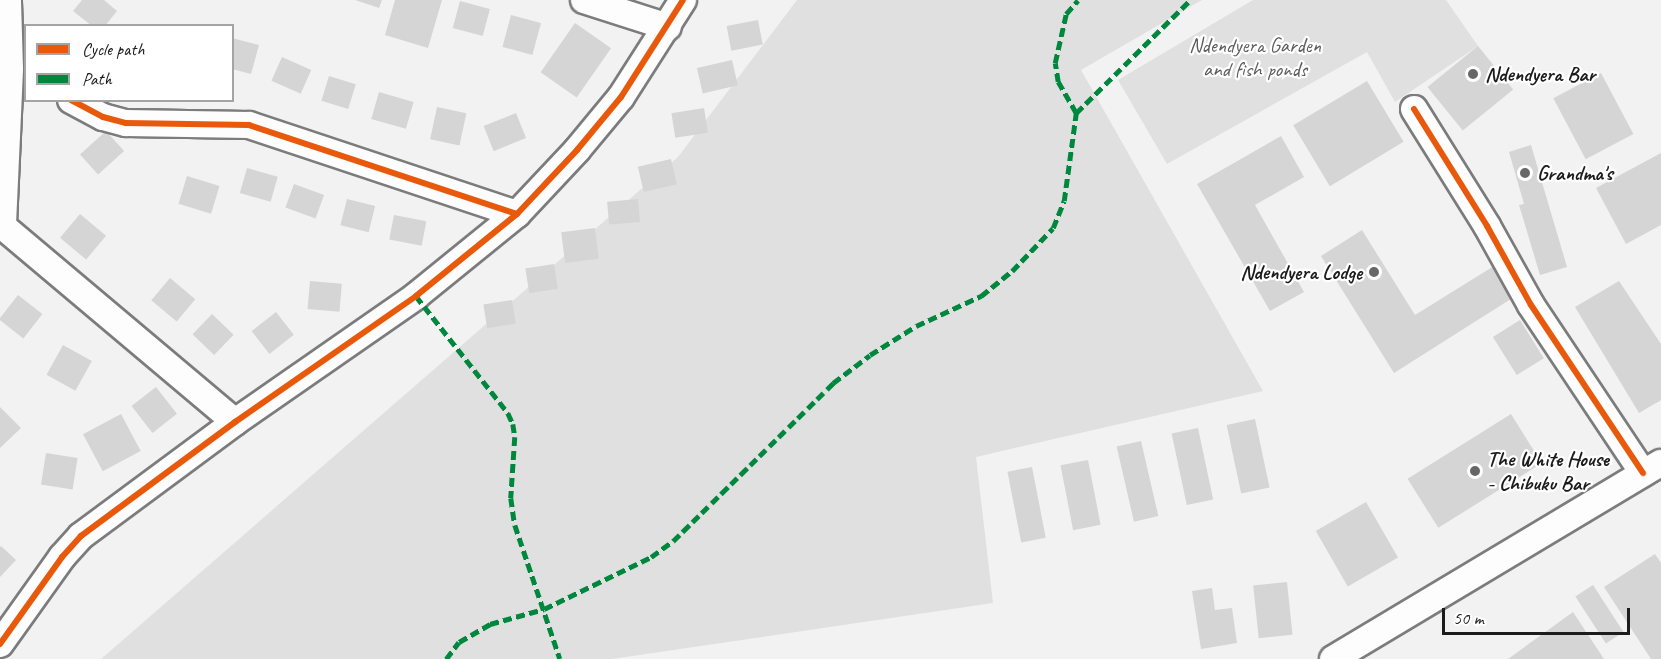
<!DOCTYPE html>
<style>
body{margin:0}
#map{position:relative;width:1661px;height:659px;overflow:hidden;background:#f2f2f2;font-family:Caveat,sans-serif}
div>[style]{position:absolute}
[style*='--x']{left:calc(var(--x)*1px);top:calc(var(--y)*1px);width:calc(var(--w)*1px);rotate:calc(var(--a)*1deg)}
.green>*{inset:0;background:#e0e0e0}
.building>*{inset:0;background:#d5d5d5;transform-origin:0 0}
.roads{filter:drop-shadow(2px 0 #7c7c7c) drop-shadow(-2px 0 #7c7c7c) drop-shadow(0 2px #7c7c7c) drop-shadow(0 -2px #7c7c7c)}
.minor>*{height:26px;margin:-13px;padding:0 13px;transform-origin:13px;border-radius:13px;background:#fdfdfd}
.quiet>*{height:4.5px;margin-top:-2.25px;transform-origin:0;background:repeating-linear-gradient(90deg,#00873e 0 9px,transparent 0 13.5px)}
.cycleway>*{height:6px;margin:-3px;padding:0 3px;transform-origin:3px;border-radius:3px;background:#e8590c}
.dots>*{width:16px;height:16px;translate:-50% -50%;box-sizing:border-box;border:3px solid #fff;border-radius:50%}
span{translate:-50% -50%;white-space:nowrap;text-align:center;line-height:1.15;-webkit-text-stroke:4.5px #fff;paint-order:stroke}
.park-label{font-size:21px;color:#5c5c5c}
.poi-label{font-size:21px;color:#1c1c1c;font-weight:700}
.left{translate:0 -50%;text-align:left}
.right{translate:-100% -50%;text-align:right}
.legend{position:absolute;left:24px;top:24px;width:210px;height:78px;box-sizing:border-box;background:#fff;border:2px solid #a4a4a4;margin:0;padding:8px 10px;list-style:none;font-size:18px;color:#1c1c1c}
.legend li{display:flex;align-items:center;gap:12px;height:30px}
.legend b{width:30px;border:2px solid #a4a4a4}
.scale{position:absolute;left:1442px;top:608px;width:188px;height:27px;box-sizing:border-box;border:3px solid #1c1c1c;border-top:0;padding-left:8px;font-size:18px;line-height:21px;white-space:nowrap;color:#1c1c1c;-webkit-text-stroke:4px #fff;paint-order:stroke}
</style>
<div id="map">
<div class="green">
<i style="clip-path:polygon(797px 0,1202px 0,1081px 70px,1263px 391px,976px 457px,993px 603px,612px 659px,101px 659px,678px 157px)"></i>
<i style="clip-path:polygon(1253px 0,1446px 0,1478px 46px,1395px 102px,1367px 52px,1167px 164px,1118px 80px)"></i>
</div>
<div class="building">
<i style="clip-path:polygon(82px 0,104px 0,117px 11px,105px 26px,92px 26px,73px 11px)"></i>
<i style="clip-path:polygon(355px 0,382px 0,379px 8px)"></i>
<i style="clip-path:polygon(395px 0,442px 0,428px 48px,385px 35px)"></i>
<i style="left:460px;top:1px;width:31px;height:28px;rotate:15deg"></i>
<i style="left:511px;top:15px;width:31px;height:33px;rotate:15deg"></i>
<i style="left:758px;top:20px;width:25px;height:32px;rotate:79deg"></i>
<i style="left:575px;top:23px;width:44px;height:60px;rotate:35deg"></i>
<i style="clip-path:polygon(232px 38px,259px 45px,251px 74px,232px 69px)"></i>
<i style="left:1478px;top:46px;width:56px;height:65px;rotate:51deg"></i>
<i style="left:282px;top:57px;width:32px;height:26px;rotate:24deg"></i>
<i style="left:732px;top:60px;width:26px;height:36px;rotate:77deg"></i>
<i style="left:1601px;top:73px;width:69px;height:54px;rotate:62deg"></i>
<i style="left:329px;top:76px;width:28px;height:26px;rotate:17deg"></i>
<i style="left:1367px;top:81px;width:71px;height:86px;rotate:59deg"></i>
<i style="left:379px;top:92px;width:36px;height:28px;rotate:16deg"></i>
<i style="left:437px;top:107px;width:30px;height:33px;rotate:12deg"></i>
<i style="left:704px;top:108px;width:25px;height:33px;rotate:81deg"></i>
<i style="left:516px;top:113px;width:27px;height:35px;rotate:68deg"></i>
<i style="left:106px;top:131px;width:27px;height:35px;rotate:48deg"></i>
<i style="clip-path:polygon(1281px 136px,1304px 177px,1255px 205px,1304px 292px,1270px 311px,1197px 184px)"></i>
<i style="clip-path:polygon(1531px 145px,1567px 267px,1540px 275px,1519px 205px,1524px 204px,1509px 152px)"></i>
<i style="clip-path:polygon(1661px 153px,1661px 225px,1626px 244px,1596px 188px)"></i>
<i style="left:671px;top:159px;width:26px;height:34px;rotate:77deg"></i>
<i style="left:247px;top:168px;width:32px;height:26px;rotate:16deg"></i>
<i style="left:187px;top:176px;width:34px;height:29px;rotate:17deg"></i>
<i style="left:294px;top:184px;width:32px;height:25px;rotate:20deg"></i>
<i style="left:347px;top:199px;width:29px;height:27px;rotate:14deg"></i>
<i style="left:638px;top:199px;width:23px;height:31px;rotate:85deg"></i>
<i style="left:80px;top:214px;width:34px;height:31px;rotate:40deg"></i>
<i style="left:394px;top:215px;width:33px;height:25px;rotate:11deg"></i>
<i style="left:595px;top:228px;width:31px;height:34px;rotate:83deg"></i>
<i style="clip-path:polygon(1362px 230px,1415px 315px,1494px 266px,1514px 297px,1394px 373px,1321px 256px)"></i>
<i style="left:554px;top:264px;width:25px;height:29px;rotate:81deg"></i>
<i style="left:170px;top:278px;width:33px;height:29px;rotate:40deg"></i>
<i style="left:310px;top:281px;width:32px;height:28px;rotate:5deg"></i>
<i style="clip-path:polygon(1619px 281px,1661px 344px,1661px 400px,1639px 413px,1575px 307px)"></i>
<i style="left:18px;top:295px;width:31px;height:31px;rotate:38deg"></i>
<i style="left:512px;top:300px;width:24px;height:29px;rotate:81deg"></i>
<i style="left:276px;top:312px;width:29px;height:31px;rotate:52deg"></i>
<i style="left:212px;top:314px;width:30px;height:28px;rotate:44deg"></i>
<i style="left:1520px;top:320px;width:45px;height:32px;rotate:58deg"></i>
<i style="left:63px;top:345px;width:33px;height:34px;rotate:29deg"></i>
<i style="left:156px;top:387px;width:34px;height:31px;rotate:52deg"></i>
<i style="clip-path:polygon(0 407px,21px 428px,0 448px)"></i>
<i style="left:121px;top:414px;width:42px;height:43px;rotate:62deg"></i>
<i style="left:1511px;top:414px;width:58px;height:122px;rotate:58deg"></i>
<i style="left:1255px;top:419px;width:70px;height:29px;rotate:78deg"></i>
<i style="left:1198px;top:428px;width:73px;height:27px;rotate:78deg"></i>
<i style="left:1141px;top:441px;width:77px;height:25px;rotate:77deg"></i>
<i style="left:46px;top:453px;width:32px;height:32px;rotate:9deg"></i>
<i style="left:1088px;top:460px;width:66px;height:28px;rotate:79deg"></i>
<i style="left:1032px;top:467px;width:72px;height:25px;rotate:79deg"></i>
<i style="left:1366px;top:502px;width:64px;height:58px;rotate:60deg"></i>
<i style="clip-path:polygon(1px 546px,16px 560px,0 577px,0 547px)"></i>
<i style="clip-path:polygon(1655px 554px,1661px 563px,1661px 659px,1651px 659px,1604px 587px)"></i>
<i style="left:1287px;top:582px;width:53px;height:34px;rotate:84deg"></i>
<i style="left:1593px;top:585px;width:56px;height:21px;rotate:57deg"></i>
<i style="clip-path:polygon(1212px 588px,1215px 610px,1232px 608px,1237px 643px,1201px 649px,1192px 591px)"></i>
<i style="clip-path:polygon(1573px 612px,1604px 659px,1508px 659px,1530px 643px)"></i>
</div>
<div class="roads">
<div class="minor">
<i style="--x:584;--y:0;--w:88;--a:17.8"></i>
<i style="--x:71;--y:100;--w:36;--a:28"></i>
<i style="--x:103;--y:117;--w:24;--a:15"></i>
<i style="--x:126;--y:123;--w:123;--a:0.9"></i>
<i style="--x:249;--y:125;--w:282;--a:18.4"></i>
<i style="--x:1414;--y:109;--w:138;--a:58"></i>
<i style="--x:1487;--y:226;--w:90;--a:60.9"></i>
<i style="--x:1531;--y:305;--w:202;--a:56.3"></i>
<i style="--x:0;--y:224;--w:307;--a:40.1"></i>
<i style="--x:3;--y:224;--w:155;--a:-87.4"></i>
<i style="--x:10;--y:69;--w:69;--a:-91.7"></i>
<i style="--x:0;--y:644;--w:107;--a:-54.5"></i>
<i style="--x:62;--y:557;--w:28;--a:-48"></i>
<i style="--x:81;--y:536;--w:192;--a:-36.5"></i>
<i style="--x:235;--y:422;--w:221;--a:-34.8"></i>
<i style="--x:416;--y:296;--w:130;--a:-39.1"></i>
<i style="--x:517;--y:214;--w:88;--a:-46.8"></i>
<i style="--x:577;--y:150;--w:69;--a:-50.3"></i>
<i style="--x:621;--y:97;--w:115;--a:-57.4"></i>
<i style="--x:1333;--y:659;--w:382;--a:-30.9"></i>
</div>
</div>
<div class="quiet">
<i style="--x:1076;--y:113;--w:36;--a:-120"></i>
<i style="--x:1058;--y:82;--w:19;--a:-99"></i>
<i style="--x:1055;--y:63;--w:50;--a:-77.3"></i>
<i style="--x:1066;--y:14;--w:18;--a:-49"></i>
<i style="--x:416;--y:296;--w:149;--a:51.8"></i>
<i style="--x:508;--y:413;--w:12;--a:66"></i>
<i style="--x:513;--y:424;--w:13;--a:81"></i>
<i style="--x:515;--y:437;--w:61;--a:93.8"></i>
<i style="--x:511;--y:498;--w:27;--a:82"></i>
<i style="--x:515;--y:525;--w:141;--a:71.4"></i>
<i style="--x:446;--y:659;--w:21;--a:-53"></i>
<i style="--x:459;--y:642;--w:36;--a:-30"></i>
<i style="--x:490;--y:624;--w:56;--a:-15.5"></i>
<i style="--x:544;--y:609;--w:119;--a:-25.9"></i>
<i style="--x:651;--y:557;--w:27;--a:-36"></i>
<i style="--x:673;--y:541;--w:225;--a:-44.6"></i>
<i style="--x:833;--y:383;--w:46;--a:-37.1"></i>
<i style="--x:870;--y:355;--w:54;--a:-32.2"></i>
<i style="--x:916;--y:326;--w:72;--a:-24.8"></i>
<i style="--x:981;--y:296;--w:40;--a:-39"></i>
<i style="--x:1012;--y:271;--w:59;--a:-46.4"></i>
<i style="--x:1053;--y:228;--w:29;--a:-68"></i>
<i style="--x:1064;--y:201;--w:89;--a:-82.2"></i>
<i style="--x:1076;--y:113;--w:161;--a:-44.7"></i>
</div>
<div class="cycleway">
<i style="--x:71;--y:100;--w:36;--a:28"></i>
<i style="--x:103;--y:117;--w:24;--a:15"></i>
<i style="--x:126;--y:123;--w:123;--a:0.9"></i>
<i style="--x:249;--y:125;--w:282;--a:18.4"></i>
<i style="--x:1414;--y:109;--w:138;--a:58"></i>
<i style="--x:1487;--y:226;--w:90;--a:60.9"></i>
<i style="--x:1531;--y:305;--w:202;--a:56.3"></i>
<i style="--x:0;--y:644;--w:107;--a:-54.5"></i>
<i style="--x:62;--y:557;--w:28;--a:-48"></i>
<i style="--x:81;--y:536;--w:192;--a:-36.5"></i>
<i style="--x:235;--y:422;--w:221;--a:-34.8"></i>
<i style="--x:416;--y:296;--w:130;--a:-39.1"></i>
<i style="--x:517;--y:214;--w:88;--a:-46.8"></i>
<i style="--x:577;--y:150;--w:69;--a:-50.3"></i>
<i style="--x:621;--y:97;--w:115;--a:-57.4"></i>
</div>
<div class="dots">
<i style="left:1473px;top:74px;background:#676767"></i>
<i style="left:1525px;top:173px;background:#676767"></i>
<i style="left:1374px;top:272px;background:#676767"></i>
<i style="left:1475px;top:471px;background:#676767"></i>
</div>
<div class="park-label">
<span style="left:1255px;top:57px">Ndendyera Garden<br>and fish ponds</span>
</div>
<div class="poi-label">
<span class="left" style="left:1485px;top:74px">Ndendyera Bar</span>
<span class="left" style="left:1537px;top:173px">Grandma's</span>
<span class="right" style="left:1362px;top:272px">Ndendyera Lodge</span>
<span class="left" style="left:1487px;top:471px">The White House<br>- Chibuku Bar</span>
</div>
<ul class="legend">
<li><b style="height:8px;background:#e8590c"></b>Cycle path</li>
<li><b style="height:8px;background:#00873e"></b>Path</li>
</ul>
<div class="scale">50 m</div>
</div>
